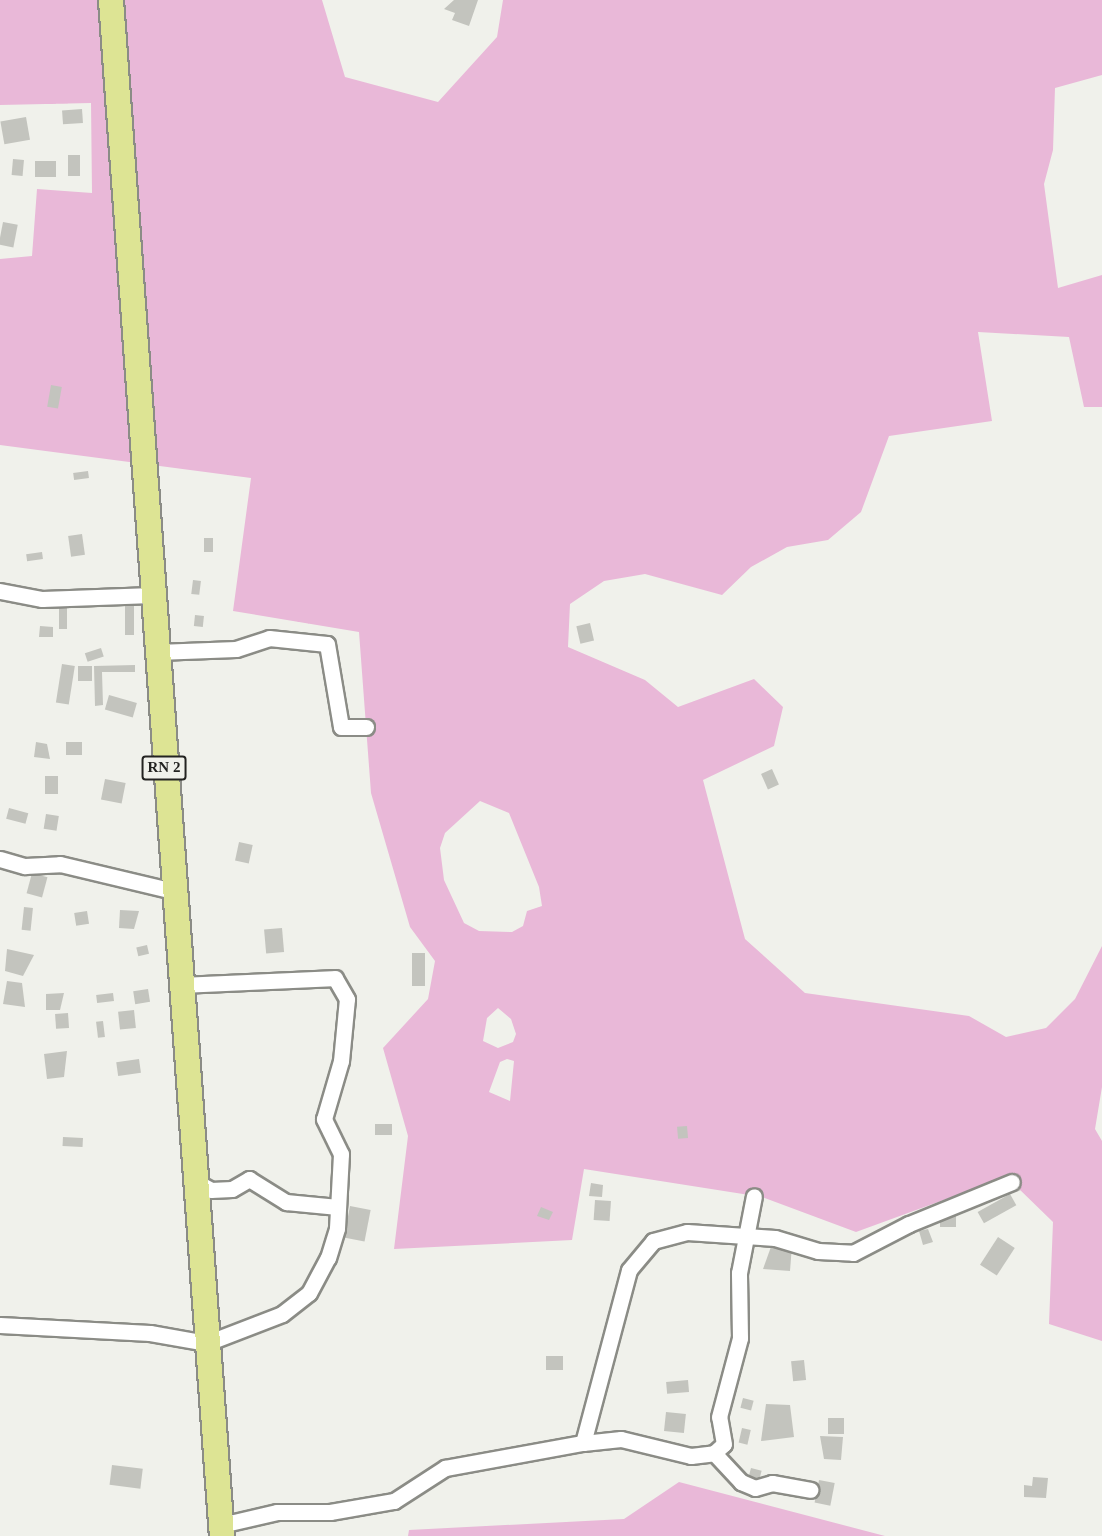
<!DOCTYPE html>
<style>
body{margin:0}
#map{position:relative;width:1102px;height:1536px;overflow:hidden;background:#f0f1eb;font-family:"Times New Roman",serif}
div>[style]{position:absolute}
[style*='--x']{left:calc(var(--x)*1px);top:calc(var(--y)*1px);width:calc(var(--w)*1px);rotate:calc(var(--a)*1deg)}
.green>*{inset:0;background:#e9b8d8}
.building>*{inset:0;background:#c3c4be;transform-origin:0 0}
.roads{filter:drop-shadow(2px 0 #8b8c86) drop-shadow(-2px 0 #8b8c86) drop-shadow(0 2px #8b8c86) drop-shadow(0 -2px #8b8c86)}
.minor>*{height:15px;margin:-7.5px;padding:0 7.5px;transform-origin:7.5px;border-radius:7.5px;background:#fff}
.primary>*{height:24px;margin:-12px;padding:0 12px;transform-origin:12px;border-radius:12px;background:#dde494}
span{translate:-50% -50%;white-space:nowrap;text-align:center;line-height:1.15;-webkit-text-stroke:6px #f0f1eb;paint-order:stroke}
.shield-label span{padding:2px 4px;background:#f0f1eb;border:2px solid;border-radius:4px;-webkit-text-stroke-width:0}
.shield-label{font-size:15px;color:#232321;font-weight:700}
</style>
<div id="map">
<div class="green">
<i style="clip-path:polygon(evenodd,0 0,322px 0,345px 77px,438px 102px,497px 37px,503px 0,1102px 0,1102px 75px,1055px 88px,1053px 150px,1044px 184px,1058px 288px,1102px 275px,1102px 407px,1084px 407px,1069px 337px,978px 332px,992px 421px,889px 436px,861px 512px,828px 540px,787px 547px,751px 567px,722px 595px,645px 574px,604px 581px,570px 604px,568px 647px,645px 680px,678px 707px,754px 679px,783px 707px,774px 746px,703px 780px,745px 939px,805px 993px,969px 1016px,1006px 1037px,1046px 1028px,1075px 999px,1102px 946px,1102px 1087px,1095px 1129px,1102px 1141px,1102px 1341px,1049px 1324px,1053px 1222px,1012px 1182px,990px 1183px,856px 1232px,762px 1197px,584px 1169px,572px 1240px,394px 1249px,408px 1136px,383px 1048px,428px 999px,435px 961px,410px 927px,371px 793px,359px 632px,233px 611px,251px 478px,0 445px,0 259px,32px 256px,37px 189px,92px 193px,91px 103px,0 105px,0 0,480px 801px,509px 813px,539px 887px,542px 906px,527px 911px,523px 926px,512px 932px,479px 931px,464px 923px,444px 880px,440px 848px,445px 833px,480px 801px,0 0,498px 1008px,511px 1019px,516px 1034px,513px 1042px,498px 1048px,483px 1041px,487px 1018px,498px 1008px,0 0,507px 1059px,514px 1061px,510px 1101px,489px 1092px,500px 1062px,507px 1059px)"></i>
<i style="clip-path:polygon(679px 1482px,885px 1536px,408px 1536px,409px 1530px,624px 1519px)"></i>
</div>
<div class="building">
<i style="clip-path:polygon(454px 0,478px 0,469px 26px,452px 20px,455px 13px,444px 9px)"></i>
<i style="left:82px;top:109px;width:14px;height:20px;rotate:86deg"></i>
<i style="left:26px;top:117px;width:23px;height:26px;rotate:80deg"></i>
<i style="left:68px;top:155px;width:12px;height:21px"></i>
<i style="left:13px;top:159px;width:11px;height:16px;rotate:5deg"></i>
<i style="left:35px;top:161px;width:21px;height:16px"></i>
<i style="left:3px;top:222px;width:15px;height:23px;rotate:11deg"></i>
<i style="left:51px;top:385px;width:11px;height:22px;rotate:10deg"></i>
<i style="left:88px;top:471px;width:7px;height:15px;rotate:82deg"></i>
<i style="left:82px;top:534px;width:21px;height:14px;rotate:82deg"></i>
<i style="left:204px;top:538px;width:9px;height:14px"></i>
<i style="left:42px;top:552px;width:7px;height:16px;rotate:82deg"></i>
<i style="left:193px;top:580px;width:8px;height:14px;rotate:7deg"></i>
<i style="left:59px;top:603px;width:8px;height:26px"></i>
<i style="left:125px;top:604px;width:9px;height:31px"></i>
<i style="left:195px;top:615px;width:9px;height:11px;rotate:6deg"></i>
<i style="left:590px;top:623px;width:18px;height:14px;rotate:77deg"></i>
<i style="clip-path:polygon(40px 626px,53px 627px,53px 637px,39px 637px)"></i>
<i style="left:101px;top:648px;width:9px;height:17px;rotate:72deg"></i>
<i style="left:62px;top:664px;width:13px;height:39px;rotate:9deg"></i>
<i style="clip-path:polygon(135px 665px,135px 672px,102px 672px,103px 705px,95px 706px,94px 666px)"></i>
<i style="left:78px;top:666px;width:14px;height:15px"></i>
<i style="left:109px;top:695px;width:29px;height:15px;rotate:16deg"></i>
<i style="clip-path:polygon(36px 742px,47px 744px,50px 759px,34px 757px)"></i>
<i style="left:66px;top:742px;width:16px;height:13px"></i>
<i style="left:772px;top:769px;width:17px;height:12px;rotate:66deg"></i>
<i style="left:45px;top:776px;width:13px;height:18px"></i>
<i style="left:105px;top:779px;width:21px;height:21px;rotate:11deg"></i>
<i style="left:9px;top:808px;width:20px;height:11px;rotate:15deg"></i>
<i style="left:46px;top:814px;width:13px;height:15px;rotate:9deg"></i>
<i style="left:239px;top:842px;width:14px;height:19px;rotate:12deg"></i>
<i style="left:32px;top:873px;width:16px;height:21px;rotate:15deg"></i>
<i style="left:24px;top:907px;width:9px;height:23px;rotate:6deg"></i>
<i style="clip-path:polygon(120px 910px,139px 911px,134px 929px,119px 928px)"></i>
<i style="left:87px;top:911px;width:13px;height:13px;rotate:81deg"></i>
<i style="left:282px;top:928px;width:24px;height:18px;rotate:85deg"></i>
<i style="left:147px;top:945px;width:9px;height:11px;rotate:77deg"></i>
<i style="clip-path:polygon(7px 949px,34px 955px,23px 976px,5px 971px)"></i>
<i style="left:412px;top:953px;width:13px;height:33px"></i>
<i style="clip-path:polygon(7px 981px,22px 983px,25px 1007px,3px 1004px)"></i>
<i style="left:148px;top:989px;width:13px;height:15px;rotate:81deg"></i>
<i style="clip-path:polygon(64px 993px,60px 1010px,46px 1010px,46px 994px)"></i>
<i style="left:113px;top:993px;width:8px;height:17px;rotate:83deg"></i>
<i style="left:134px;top:1010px;width:18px;height:16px;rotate:84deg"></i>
<i style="left:68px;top:1013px;width:15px;height:13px;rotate:86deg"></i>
<i style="left:103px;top:1021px;width:16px;height:7px;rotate:83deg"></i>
<i style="clip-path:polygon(67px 1051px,64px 1077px,47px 1079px,44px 1054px)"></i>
<i style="left:139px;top:1059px;width:14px;height:23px;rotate:82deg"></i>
<i style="left:392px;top:1124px;width:11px;height:17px;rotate:90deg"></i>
<i style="left:687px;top:1126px;width:12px;height:10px;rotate:85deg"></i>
<i style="left:63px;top:1137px;width:20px;height:9px;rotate:3deg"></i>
<i style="clip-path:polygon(591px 1183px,603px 1185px,602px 1197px,589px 1196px)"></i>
<i style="left:1010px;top:1194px;width:13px;height:37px;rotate:61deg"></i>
<i style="left:595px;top:1200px;width:16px;height:20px;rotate:4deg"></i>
<i style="left:350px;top:1206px;width:21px;height:32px;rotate:11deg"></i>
<i style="clip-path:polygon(541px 1207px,553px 1212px,549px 1220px,537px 1216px)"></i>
<i style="left:940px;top:1214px;width:16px;height:13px"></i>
<i style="clip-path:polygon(928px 1229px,933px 1242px,923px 1245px,919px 1231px)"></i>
<i style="left:998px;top:1237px;width:20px;height:33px;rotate:33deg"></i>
<i style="clip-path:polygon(772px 1244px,792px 1245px,790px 1271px,763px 1269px)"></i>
<i style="left:546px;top:1356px;width:17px;height:14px"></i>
<i style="left:804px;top:1360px;width:20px;height:13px;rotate:84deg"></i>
<i style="left:688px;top:1380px;width:12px;height:22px;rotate:85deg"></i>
<i style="left:743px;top:1398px;width:11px;height:10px;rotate:15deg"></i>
<i style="clip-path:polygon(766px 1404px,790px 1405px,794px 1437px,761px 1441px)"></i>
<i style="left:666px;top:1412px;width:20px;height:19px;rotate:6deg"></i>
<i style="left:844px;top:1418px;width:16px;height:16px;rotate:90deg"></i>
<i style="left:742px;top:1428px;width:9px;height:15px;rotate:13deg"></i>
<i style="clip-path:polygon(820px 1436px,843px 1437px,841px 1460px,824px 1459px)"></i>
<i style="left:112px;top:1465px;width:31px;height:20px;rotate:7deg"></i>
<i style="left:751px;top:1468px;width:11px;height:9px;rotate:15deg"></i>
<i style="clip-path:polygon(1033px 1477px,1048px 1478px,1046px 1498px,1024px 1497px,1024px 1485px,1032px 1486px)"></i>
<i style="left:819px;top:1480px;width:16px;height:23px;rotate:11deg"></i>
</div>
<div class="roads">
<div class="minor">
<i style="--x:0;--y:591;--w:43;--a:10.8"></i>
<i style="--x:42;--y:599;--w:110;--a:-2.1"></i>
<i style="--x:157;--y:652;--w:79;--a:-2.2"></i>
<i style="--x:236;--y:649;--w:35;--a:-18"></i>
<i style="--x:269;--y:638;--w:58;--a:5.9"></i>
<i style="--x:327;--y:644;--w:84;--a:80.4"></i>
<i style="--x:341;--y:727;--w:25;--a:0"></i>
<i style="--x:0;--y:859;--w:26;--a:16"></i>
<i style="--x:25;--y:866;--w:35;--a:-3"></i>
<i style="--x:60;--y:864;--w:116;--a:13.4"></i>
<i style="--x:195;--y:1181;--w:18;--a:29"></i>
<i style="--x:211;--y:1190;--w:21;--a:-3"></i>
<i style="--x:232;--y:1189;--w:20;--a:-30"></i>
<i style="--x:249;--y:1179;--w:44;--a:31.9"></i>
<i style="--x:286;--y:1202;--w:52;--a:5.5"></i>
<i style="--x:0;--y:1325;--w:150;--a:3.1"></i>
<i style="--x:150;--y:1333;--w:58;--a:10"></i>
<i style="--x:207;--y:1343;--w:80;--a:-21.1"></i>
<i style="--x:282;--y:1314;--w:34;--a:-38"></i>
<i style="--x:309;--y:1293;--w:40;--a:-62"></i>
<i style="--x:328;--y:1258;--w:31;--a:-73"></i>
<i style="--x:337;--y:1228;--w:74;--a:-86.9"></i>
<i style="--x:341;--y:1154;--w:39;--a:-116"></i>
<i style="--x:324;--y:1119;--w:60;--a:-73.7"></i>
<i style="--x:341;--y:1061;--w:62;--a:-84.5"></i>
<i style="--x:347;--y:999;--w:24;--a:-120"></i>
<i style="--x:335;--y:978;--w:153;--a:177.4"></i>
<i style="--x:583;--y:1443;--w:179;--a:-75.1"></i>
<i style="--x:629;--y:1270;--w:38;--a:-50"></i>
<i style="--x:653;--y:1241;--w:35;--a:-15"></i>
<i style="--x:687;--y:1232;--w:88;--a:3.9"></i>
<i style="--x:775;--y:1238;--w:45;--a:16.8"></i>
<i style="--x:818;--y:1251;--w:35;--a:3"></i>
<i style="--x:853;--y:1253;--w:63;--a:-27.4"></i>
<i style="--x:909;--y:1224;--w:111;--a:-22.2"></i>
<i style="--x:714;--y:1453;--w:40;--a:47"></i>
<i style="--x:741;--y:1482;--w:15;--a:23"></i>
<i style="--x:755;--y:1488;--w:18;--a:-16"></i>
<i style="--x:772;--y:1483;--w:39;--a:10"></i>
<i style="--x:221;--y:1525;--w:57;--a:-13.1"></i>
<i style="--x:277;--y:1512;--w:53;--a:0"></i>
<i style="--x:330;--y:1512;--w:65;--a:-9.8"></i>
<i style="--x:394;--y:1501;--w:61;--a:-32.9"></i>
<i style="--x:445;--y:1468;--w:140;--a:-10.3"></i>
<i style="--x:583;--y:1443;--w:38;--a:-6"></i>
<i style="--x:621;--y:1439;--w:72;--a:13.7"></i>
<i style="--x:691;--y:1456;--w:23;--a:-7"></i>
<i style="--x:714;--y:1453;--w:13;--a:-42"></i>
<i style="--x:724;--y:1444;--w:27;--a:-100"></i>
<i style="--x:719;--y:1417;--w:82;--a:-75.1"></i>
<i style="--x:740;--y:1338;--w:65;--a:-90.9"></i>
<i style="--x:739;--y:1273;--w:78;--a:-79"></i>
</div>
<div class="primary">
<i style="--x:111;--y:0;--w:1540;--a:85.87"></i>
</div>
</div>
<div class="shield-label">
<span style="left:164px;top:768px">RN 2</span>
</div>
</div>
